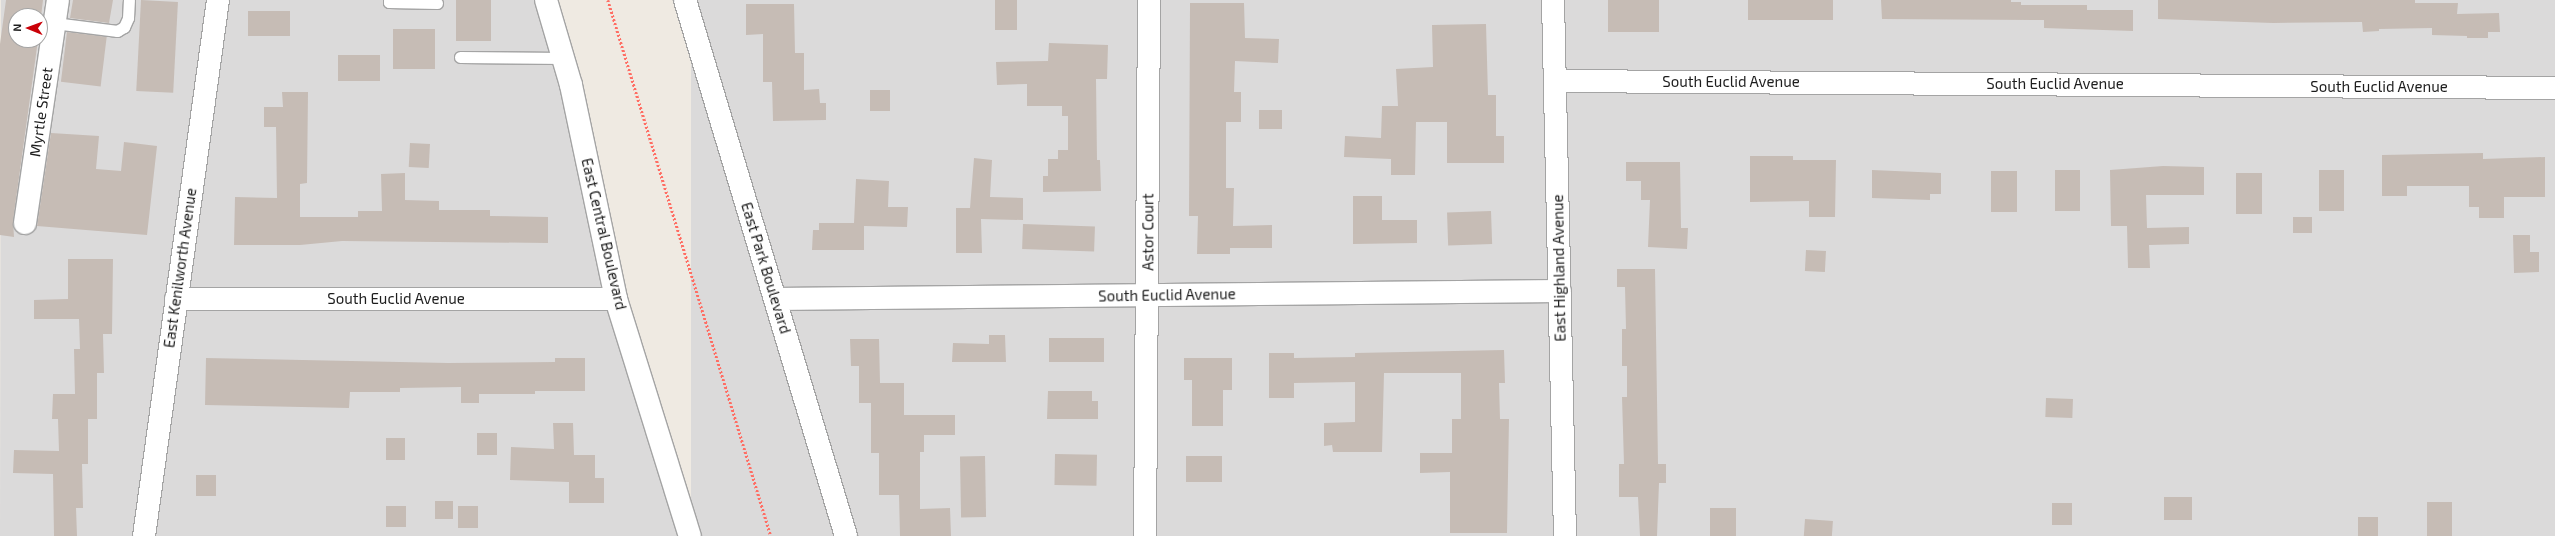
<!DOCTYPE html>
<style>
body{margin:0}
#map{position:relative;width:2555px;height:536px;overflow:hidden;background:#efeae2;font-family:"Exo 2",sans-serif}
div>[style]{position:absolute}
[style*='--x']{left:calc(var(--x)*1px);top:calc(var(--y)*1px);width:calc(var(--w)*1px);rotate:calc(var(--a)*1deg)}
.residential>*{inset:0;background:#dbdada;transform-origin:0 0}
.building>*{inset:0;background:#c6bcb5;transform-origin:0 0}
.path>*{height:2.5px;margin-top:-1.25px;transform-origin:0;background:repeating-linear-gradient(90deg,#ff6d63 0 2px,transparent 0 4px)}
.roads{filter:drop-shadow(1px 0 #a4a4a4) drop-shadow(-1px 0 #a4a4a4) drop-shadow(0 1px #a4a4a4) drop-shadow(0 -1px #a4a4a4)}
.service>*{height:11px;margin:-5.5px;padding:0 5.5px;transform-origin:5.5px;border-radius:5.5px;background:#fff}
.minor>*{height:22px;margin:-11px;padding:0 11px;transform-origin:11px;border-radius:11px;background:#fff}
span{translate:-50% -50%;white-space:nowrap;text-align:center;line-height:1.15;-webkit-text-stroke:4px #fff;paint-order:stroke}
.street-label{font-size:15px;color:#1d1d1d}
.north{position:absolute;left:8px;top:8px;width:40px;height:40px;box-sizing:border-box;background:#fff;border:1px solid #a5a5a5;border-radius:50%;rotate:271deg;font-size:11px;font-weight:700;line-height:16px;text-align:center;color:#1d1d1d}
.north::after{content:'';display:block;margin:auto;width:14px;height:18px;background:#ca0008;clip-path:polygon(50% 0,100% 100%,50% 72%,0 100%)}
</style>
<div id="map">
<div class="residential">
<i style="clip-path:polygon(evenodd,1px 0,536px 0,570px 109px,609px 308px,678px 536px,0 536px,1px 0,16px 16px,40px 16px,40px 40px,16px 40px,16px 16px)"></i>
<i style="left:691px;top:0;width:1864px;height:560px"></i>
</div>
<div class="building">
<i style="clip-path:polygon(6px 0,43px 0,40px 25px,40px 16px,16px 16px,16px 40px,38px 40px,13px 221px,14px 237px,0 235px,0 44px)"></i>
<i style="clip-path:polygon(73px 0,113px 0,109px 23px,70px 18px)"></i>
<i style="left:141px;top:0;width:37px;height:91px;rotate:3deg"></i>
<i style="left:456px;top:0;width:35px;height:41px"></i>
<i style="left:995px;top:0;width:22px;height:30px"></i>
<i style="left:1608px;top:0;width:51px;height:32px"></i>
<i style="left:1748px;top:0;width:85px;height:20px"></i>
<i style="clip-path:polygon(1881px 0,2011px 0,2011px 2px,2021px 2px,2021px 5px,2087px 5px,2087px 10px,2133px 10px,2133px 31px,2044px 28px,2044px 20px,1882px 19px)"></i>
<i style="clip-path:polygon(2158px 0,2415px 0,2415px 3px,2458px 3px,2457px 14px,2499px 13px,2500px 32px,2488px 32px,2488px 38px,2467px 38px,2467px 36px,2432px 35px,2432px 28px,2379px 29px,2379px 31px,2363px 32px,2362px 22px,2273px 23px,2158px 19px)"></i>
<i style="clip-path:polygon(1190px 3px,1244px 3px,1245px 38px,1279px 39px,1278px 63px,1235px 61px,1234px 92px,1241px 92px,1241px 122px,1226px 122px,1226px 188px,1234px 188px,1233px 226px,1272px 225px,1272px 248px,1230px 248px,1230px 254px,1197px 254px,1198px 216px,1189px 216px)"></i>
<i style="clip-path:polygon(746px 4px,794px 4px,795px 53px,804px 53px,804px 90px,819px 89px,820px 103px,826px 103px,826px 120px,773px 121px,772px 82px,763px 82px,763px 34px,746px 35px)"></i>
<i style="left:290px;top:11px;width:25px;height:42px;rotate:90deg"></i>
<i style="clip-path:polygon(1486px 24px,1488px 95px,1496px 95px,1496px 136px,1504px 136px,1504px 163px,1447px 163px,1447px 122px,1416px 122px,1415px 175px,1391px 175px,1391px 159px,1344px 157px,1345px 136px,1381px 138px,1382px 106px,1398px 106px,1396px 69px,1433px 67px,1432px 25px)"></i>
<i style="left:393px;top:29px;width:42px;height:40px"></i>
<i style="left:67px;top:32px;width:40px;height:50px;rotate:7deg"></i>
<i style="clip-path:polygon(1049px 43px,1108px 45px,1107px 79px,1096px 79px,1097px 160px,1100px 160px,1101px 191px,1043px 192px,1043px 176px,1048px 176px,1048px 159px,1058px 159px,1058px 150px,1068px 150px,1068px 116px,1062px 116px,1062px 106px,1027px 106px,1027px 84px,997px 85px,996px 62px,1048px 61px)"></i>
<i style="left:380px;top:55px;width:26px;height:42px;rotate:90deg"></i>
<i style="left:870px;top:90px;width:20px;height:21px"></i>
<i style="clip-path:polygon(282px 92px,308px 92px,307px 183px,300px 184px,300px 217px,358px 217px,358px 211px,382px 211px,381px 174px,405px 173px,405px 200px,439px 201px,439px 210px,490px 210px,490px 216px,548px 217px,548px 243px,342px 241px,300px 245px,234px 245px,235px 197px,277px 198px,276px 127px,264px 127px,264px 107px,283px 107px)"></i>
<i style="left:1259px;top:110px;width:23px;height:19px"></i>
<i style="clip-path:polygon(51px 133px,99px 136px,96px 169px,121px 171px,124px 142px,157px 146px,147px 235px,37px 226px)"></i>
<i style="left:410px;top:143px;width:20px;height:24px;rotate:3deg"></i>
<i style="clip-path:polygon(2483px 153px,2483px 159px,2545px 157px,2545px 197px,2504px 197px,2504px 218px,2479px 218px,2479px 207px,2469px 207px,2469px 186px,2407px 186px,2407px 196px,2382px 196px,2382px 155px)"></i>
<i style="clip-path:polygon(1750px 156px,1793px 156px,1793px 160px,1836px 160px,1835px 217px,1809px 217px,1809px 201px,1750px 202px)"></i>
<i style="clip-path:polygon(974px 158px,992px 160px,990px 197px,1023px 198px,1023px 220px,981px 219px,982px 253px,956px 253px,956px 208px,970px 208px)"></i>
<i style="clip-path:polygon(1626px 162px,1680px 162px,1681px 228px,1688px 228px,1687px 249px,1648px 247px,1650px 200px,1641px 200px,1641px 181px,1626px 181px)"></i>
<i style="clip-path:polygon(2163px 166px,2204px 167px,2204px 195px,2146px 195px,2147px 228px,2189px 227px,2189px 244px,2149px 245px,2150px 268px,2128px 268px,2127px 226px,2111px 226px,2110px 170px)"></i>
<i style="clip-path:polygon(1872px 170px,1941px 173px,1941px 194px,1930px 194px,1930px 200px,1872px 198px)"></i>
<i style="left:2055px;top:170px;width:25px;height:41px"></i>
<i style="left:2319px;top:170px;width:25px;height:41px"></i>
<i style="left:2017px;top:171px;width:41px;height:26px;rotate:90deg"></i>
<i style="left:2236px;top:173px;width:26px;height:41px"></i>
<i style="clip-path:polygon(856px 179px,889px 181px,888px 207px,908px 207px,907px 227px,864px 226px,864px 250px,812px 250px,813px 230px,819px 230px,819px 223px,854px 223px)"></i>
<i style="clip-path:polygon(1353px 196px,1382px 196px,1382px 220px,1417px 220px,1417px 243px,1353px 244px)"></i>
<i style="left:1491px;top:211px;width:33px;height:44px;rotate:88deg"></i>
<i style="left:2293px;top:217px;width:19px;height:16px"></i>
<i style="left:1023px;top:224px;width:72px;height:25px;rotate:2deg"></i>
<i style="clip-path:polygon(2513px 235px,2530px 235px,2530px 252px,2539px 252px,2539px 272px,2514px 273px)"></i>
<i style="left:1806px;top:250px;width:20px;height:21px;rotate:3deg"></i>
<i style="clip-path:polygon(68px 259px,113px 259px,112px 334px,103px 334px,104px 373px,97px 373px,97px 419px,88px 419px,88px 464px,82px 464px,83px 508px,76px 508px,77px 536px,54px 536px,53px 474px,13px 473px,14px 450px,59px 451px,58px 419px,52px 419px,53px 394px,75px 394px,74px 349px,80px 349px,79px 319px,34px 319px,34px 300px,68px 299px)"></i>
<i style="clip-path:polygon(1617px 269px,1655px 269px,1658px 464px,1666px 464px,1666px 483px,1659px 483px,1657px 536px,1640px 536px,1638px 497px,1619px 497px,1619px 464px,1624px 464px,1622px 397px,1627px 397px,1627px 366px,1622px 366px,1622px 329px,1626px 329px,1625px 287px,1617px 287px)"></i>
<i style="clip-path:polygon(989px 335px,1005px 335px,1006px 362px,952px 362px,953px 343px,989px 344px)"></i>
<i style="left:1049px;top:338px;width:55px;height:24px"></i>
<i style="clip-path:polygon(850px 339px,879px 339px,880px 383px,904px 383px,904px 415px,955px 415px,955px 435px,924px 435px,924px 452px,920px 452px,920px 509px,950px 508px,951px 536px,900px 536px,899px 495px,879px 495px,879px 453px,871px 453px,871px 403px,859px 403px,859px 366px,851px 366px)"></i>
<i style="clip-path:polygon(1504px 350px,1505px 383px,1499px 383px,1500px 419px,1509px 419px,1507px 533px,1450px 533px,1450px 472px,1420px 473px,1420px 453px,1452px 453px,1452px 419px,1461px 419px,1461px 373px,1384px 373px,1382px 452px,1333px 452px,1332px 445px,1324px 446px,1324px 423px,1355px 422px,1355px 382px,1294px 383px,1294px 398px,1269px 398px,1269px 353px,1294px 353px,1294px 358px,1355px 357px,1355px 353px)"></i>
<i style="clip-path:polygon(206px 358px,448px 363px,555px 362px,555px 358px,585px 358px,585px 391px,535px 391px,535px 394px,479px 394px,479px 403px,461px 403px,461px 387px,400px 388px,400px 392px,350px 392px,349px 408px,205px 405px)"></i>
<i style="clip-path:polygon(1184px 358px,1232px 358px,1232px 390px,1223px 390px,1223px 426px,1192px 426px,1192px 380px,1184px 380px)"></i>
<i style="clip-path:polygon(1048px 391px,1092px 391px,1092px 401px,1098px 401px,1098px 419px,1047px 419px)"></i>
<i style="left:2046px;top:398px;width:27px;height:19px;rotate:2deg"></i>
<i style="clip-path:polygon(553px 423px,573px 423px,574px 455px,595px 455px,595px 478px,604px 478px,604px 503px,569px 503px,569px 482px,510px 480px,511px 447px,554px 449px)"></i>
<i style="left:477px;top:433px;width:20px;height:22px"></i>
<i style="left:405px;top:438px;width:22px;height:19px;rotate:90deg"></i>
<i style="left:1055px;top:454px;width:42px;height:31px;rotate:1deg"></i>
<i style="left:985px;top:456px;width:61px;height:25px;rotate:89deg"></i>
<i style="left:1186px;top:456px;width:36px;height:26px"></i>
<i style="left:196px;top:475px;width:20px;height:21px"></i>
<i style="left:2164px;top:497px;width:28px;height:23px"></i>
<i style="left:435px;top:501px;width:18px;height:18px"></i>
<i style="left:2427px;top:502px;width:25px;height:34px"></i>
<i style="left:2052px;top:503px;width:20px;height:22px"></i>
<i style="left:386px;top:506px;width:20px;height:21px"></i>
<i style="left:458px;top:506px;width:20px;height:22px"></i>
<i style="left:1736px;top:508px;width:28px;height:26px;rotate:90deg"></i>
<i style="left:2358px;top:517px;width:20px;height:19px"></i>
<i style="left:1805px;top:519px;width:28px;height:17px;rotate:4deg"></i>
</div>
<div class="path">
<i style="--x:608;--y:0;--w:560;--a:73.09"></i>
</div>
<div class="roads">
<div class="service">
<i style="--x:389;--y:0;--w:2;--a:90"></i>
<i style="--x:389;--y:2;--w:48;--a:1.2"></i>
<i style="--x:54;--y:23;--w:64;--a:7.2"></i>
<i style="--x:117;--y:31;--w:8;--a:-30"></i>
<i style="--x:124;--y:27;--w:10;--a:-66"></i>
<i style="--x:128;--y:18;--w:18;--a:-87"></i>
<i style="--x:460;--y:57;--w:104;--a:0.6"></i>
</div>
<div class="minor">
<i style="--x:546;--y:0;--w:89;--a:73.6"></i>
<i style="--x:571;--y:85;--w:219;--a:78.1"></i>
<i style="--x:616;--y:299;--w:248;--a:72.7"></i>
<i style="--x:685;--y:0;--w:560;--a:73.28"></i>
<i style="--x:1553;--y:0;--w:536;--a:88.72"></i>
<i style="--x:1555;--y:81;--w:1000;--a:0.4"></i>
<i style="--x:25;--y:223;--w:225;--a:-81.6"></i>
<i style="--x:176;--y:299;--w:440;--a:0"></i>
<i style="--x:775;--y:299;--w:785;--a:-0.58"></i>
<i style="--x:144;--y:536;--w:541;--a:-82.14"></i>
<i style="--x:1145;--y:536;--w:536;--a:-89.57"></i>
</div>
</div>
<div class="street-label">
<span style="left:1731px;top:82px">South Euclid Avenue</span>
<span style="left:2055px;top:84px">South Euclid Avenue</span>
<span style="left:2379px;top:87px">South Euclid Avenue</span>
<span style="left:41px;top:112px;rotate:-82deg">Myrtle Street</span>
<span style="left:1148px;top:232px;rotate:-90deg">Astor Court</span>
<span style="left:604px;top:234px;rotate:77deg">East Central Boulevard</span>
<span style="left:180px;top:268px;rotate:-82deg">East Kenilworth Avenue</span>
<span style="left:766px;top:268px;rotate:73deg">East Park Boulevard</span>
<span style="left:1559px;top:268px;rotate:-91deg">East Highland Avenue</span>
<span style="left:1167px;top:295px;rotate:-1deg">South Euclid Avenue</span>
<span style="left:396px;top:299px">South Euclid Avenue</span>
</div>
<div class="north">N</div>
</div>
